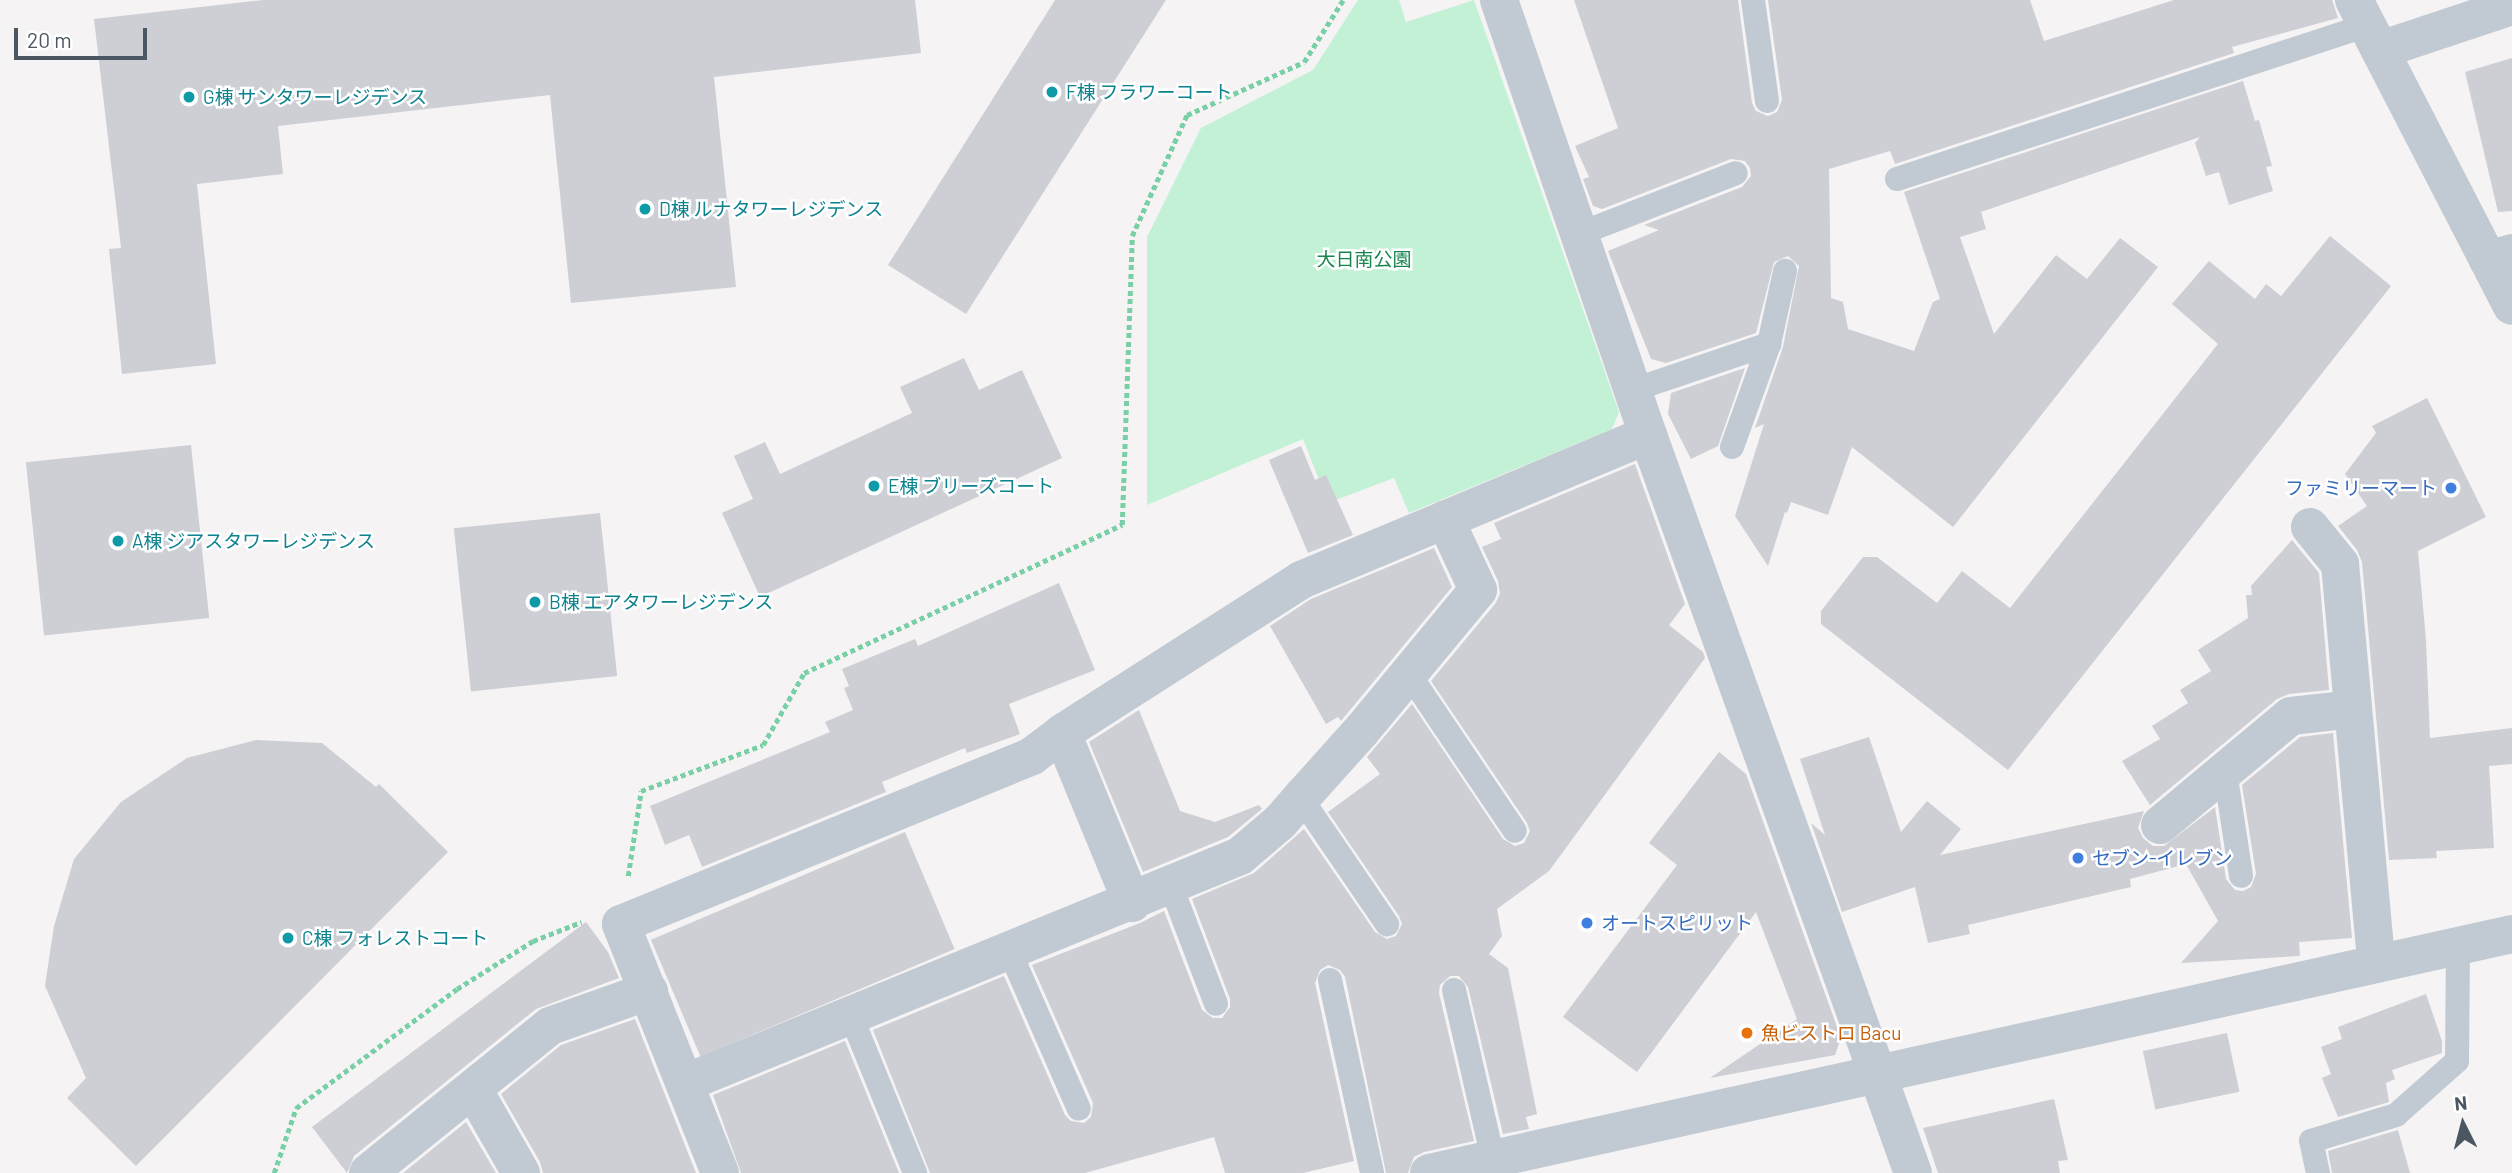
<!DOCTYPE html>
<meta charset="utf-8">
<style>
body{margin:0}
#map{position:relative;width:2512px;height:1173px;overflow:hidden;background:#f5f3f3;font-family:Barlow,"Noto Sans JP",sans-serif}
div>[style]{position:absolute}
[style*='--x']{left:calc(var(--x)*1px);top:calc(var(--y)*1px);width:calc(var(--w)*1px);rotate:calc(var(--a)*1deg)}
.green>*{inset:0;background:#c3f1d5}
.building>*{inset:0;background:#cdcfd5;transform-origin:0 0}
.path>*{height:4.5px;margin-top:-2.25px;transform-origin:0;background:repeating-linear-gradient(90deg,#7ad0a6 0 5px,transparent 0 8.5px)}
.service>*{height:24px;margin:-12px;padding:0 12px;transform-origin:12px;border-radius:12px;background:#c1cad2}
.minor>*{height:38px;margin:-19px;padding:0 19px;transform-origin:19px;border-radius:19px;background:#c1cad2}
.tertiary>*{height:38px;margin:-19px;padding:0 19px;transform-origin:19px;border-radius:19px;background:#c1cad2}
.dots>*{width:19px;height:19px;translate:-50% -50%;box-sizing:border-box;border:4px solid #fff;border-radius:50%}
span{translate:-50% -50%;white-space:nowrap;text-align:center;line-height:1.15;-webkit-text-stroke:5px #fff;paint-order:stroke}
.culture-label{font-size:19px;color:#0d838f}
.left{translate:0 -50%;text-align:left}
.park-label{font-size:19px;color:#17864f}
.shop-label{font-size:19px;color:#366cbe}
.right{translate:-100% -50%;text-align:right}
.food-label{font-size:19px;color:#c56008}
.north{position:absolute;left:2428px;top:1089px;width:70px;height:70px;-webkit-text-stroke:5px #fff;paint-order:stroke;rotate:354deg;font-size:19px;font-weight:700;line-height:28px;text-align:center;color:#4a5661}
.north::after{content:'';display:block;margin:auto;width:24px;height:32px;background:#4a5661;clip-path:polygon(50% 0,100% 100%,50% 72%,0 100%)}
.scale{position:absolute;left:14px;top:28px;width:133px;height:32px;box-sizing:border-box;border:4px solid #4a5661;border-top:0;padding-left:9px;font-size:21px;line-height:24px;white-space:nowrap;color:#4a5661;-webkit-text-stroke:5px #fff;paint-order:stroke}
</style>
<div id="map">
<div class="green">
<i style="clip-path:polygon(1358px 0,1399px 0,1406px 22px,1474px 0,1619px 412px,1612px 429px,1409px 513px,1394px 478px,1328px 503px,1303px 439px,1147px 505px,1147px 237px,1201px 128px,1313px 70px)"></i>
</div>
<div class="building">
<i style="clip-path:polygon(263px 0,915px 0,921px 53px,714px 77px,736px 287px,571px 303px,550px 95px,278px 126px,283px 174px,197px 184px,216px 364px,122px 374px,109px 249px,121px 248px,94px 19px)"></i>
<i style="clip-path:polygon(1055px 0,1166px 0,966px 314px,888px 265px)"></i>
<i style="clip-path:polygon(1574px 0,1738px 0,1752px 103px,1756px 111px,1768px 116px,1777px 112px,1782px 100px,1768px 0,2030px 0,2044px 41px,2174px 0,2332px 0,2338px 18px,2232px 47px,2234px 53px,1895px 164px,1890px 151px,1829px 169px,1831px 298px,1843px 302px,1848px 329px,1914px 351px,1933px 302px,1940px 299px,1904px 192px,2243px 81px,2255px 121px,2259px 120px,2272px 166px,2266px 167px,2273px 191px,2229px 205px,2219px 172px,2206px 176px,2195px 143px,2200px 137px,1981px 212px,1986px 229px,1960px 237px,1994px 334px,2056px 255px,2087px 279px,2120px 238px,2158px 267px,1953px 527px,1852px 447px,1828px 515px,1791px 502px,1787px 513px,1785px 512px,1768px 566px,1735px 516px,1764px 424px,1755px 428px,1783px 347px,1799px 266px,1788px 256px,1774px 262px,1756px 333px,1666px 363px,1651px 359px,1608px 251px,1659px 230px,1644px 225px,1742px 187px,1751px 176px,1750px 168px,1745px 161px,1731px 159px,1602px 209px,1593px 206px,1583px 179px,1589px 177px,1575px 146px,1618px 128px)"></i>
<i style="clip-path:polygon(2512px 58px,2512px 211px,2498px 212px,2465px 72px)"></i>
<i style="clip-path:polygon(2330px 236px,2391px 286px,2008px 770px,1821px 624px,1821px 611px,1863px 557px,1877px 557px,1937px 603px,1962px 571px,2010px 608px,2218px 344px,2172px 304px,2209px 261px,2255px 299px,2266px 284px,2281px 296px)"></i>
<i style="clip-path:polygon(964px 358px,979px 390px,1022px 370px,1062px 458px,760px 597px,722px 513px,753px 499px,734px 456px,765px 442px,780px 474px,912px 413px,900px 387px)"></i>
<i style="clip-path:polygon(1745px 368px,1718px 446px,1691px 459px,1668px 414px,1671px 393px)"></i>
<i style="clip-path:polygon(2427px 398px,2486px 517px,2418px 551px,2426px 640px,2430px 738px,2512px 728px,2512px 764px,2489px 766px,2494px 848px,2436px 851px,2437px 858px,2389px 860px,2362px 562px,2357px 550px,2338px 526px,2367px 506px,2345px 474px,2376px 433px,2372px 426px)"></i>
<i style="left:191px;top:445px;width:174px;height:166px;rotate:84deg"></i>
<i style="clip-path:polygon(1301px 446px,1315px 480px,1326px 475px,1353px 535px,1308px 553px,1269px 460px)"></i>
<i style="clip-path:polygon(1635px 464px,1685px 604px,1669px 625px,1703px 652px,1705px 658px,1549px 871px,1497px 909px,1502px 936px,1489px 954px,1508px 968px,1537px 1114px,1526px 1117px,1529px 1129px,1503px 1134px,1468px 987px,1459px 976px,1450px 976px,1440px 985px,1439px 993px,1474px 1141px,1424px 1152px,1414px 1157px,1408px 1173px,1386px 1173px,1345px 977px,1340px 970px,1328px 965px,1320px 970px,1315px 983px,1354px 1161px,1303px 1173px,1225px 1173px,1214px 1137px,1085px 1173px,930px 1173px,873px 1030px,1004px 976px,1065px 1115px,1071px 1121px,1084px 1123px,1091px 1117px,1093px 1103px,1032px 965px,1140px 923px,1164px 911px,1202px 1010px,1213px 1018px,1222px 1018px,1230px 1007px,1230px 999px,1192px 899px,1254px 873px,1304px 829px,1375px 932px,1387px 939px,1396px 936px,1402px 924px,1399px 916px,1328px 812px,1380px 774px,1367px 757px,1412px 704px,1503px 839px,1515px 846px,1524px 843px,1530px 831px,1527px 823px,1431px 681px,1495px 604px,1500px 594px,1498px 581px,1482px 547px,1501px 539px,1494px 523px)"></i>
<i style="left:600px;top:513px;width:164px;height:147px;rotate:84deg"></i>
<i style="clip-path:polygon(2292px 540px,2319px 573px,2329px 690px,2289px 694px,2277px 699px,2150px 805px,2122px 761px,2160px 739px,2152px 726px,2188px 703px,2180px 690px,2211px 671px,2198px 650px,2248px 618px,2246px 595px,2252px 595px,2251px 586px)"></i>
<i style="clip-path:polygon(1434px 548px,1452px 587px,1341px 721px,1338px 717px,1326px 724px,1270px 626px,1311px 599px)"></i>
<i style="clip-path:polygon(1059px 583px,1095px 670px,1009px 704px,1020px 734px,967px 753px,965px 748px,882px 782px,886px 792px,702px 867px,689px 835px,665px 845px,650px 806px,830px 732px,825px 722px,853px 710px,844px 688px,849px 686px,842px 669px,915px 639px,918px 646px)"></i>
<i style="clip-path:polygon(1139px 710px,1180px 811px,1215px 822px,1259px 805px,1262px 809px,1228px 837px,1143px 872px,1089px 742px)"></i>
<i style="clip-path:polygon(2333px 733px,2352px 938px,2299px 942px,2300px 956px,2181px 963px,2218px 921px,2186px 864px,2130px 879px,2131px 887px,1968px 925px,1970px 934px,1928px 943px,1915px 887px,1842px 912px,1811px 823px,1825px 835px,1800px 759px,1869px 737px,1901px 832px,1927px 801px,1961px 829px,1940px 855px,2144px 811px,2138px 828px,2143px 838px,2153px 846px,2164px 846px,2215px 807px,2226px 879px,2235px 890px,2243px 891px,2251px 887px,2256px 874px,2242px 785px,2300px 737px)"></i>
<i style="clip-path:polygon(256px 740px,322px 743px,376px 787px,379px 784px,448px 852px,136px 1166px,67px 1098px,86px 1078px,45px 986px,54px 926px,74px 859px,121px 802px,187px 758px)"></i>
<i style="clip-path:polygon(1719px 752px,1746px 774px,1841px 1038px,1835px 1055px,1710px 1078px,1797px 1019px,1756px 912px,1637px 1072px,1563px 1017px,1677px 865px,1649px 843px)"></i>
<i style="left:905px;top:832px;width:127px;height:276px;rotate:67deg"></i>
<i style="clip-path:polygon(586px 922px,608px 952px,619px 978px,536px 1009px,354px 1156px,347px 1173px,312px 1127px)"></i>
<i style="clip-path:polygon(2426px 994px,2442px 1041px,2442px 1053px,2392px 1070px,2395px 1079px,2386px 1083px,2389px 1102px,2338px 1117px,2322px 1078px,2331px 1074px,2321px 1047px,2342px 1039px,2338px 1027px)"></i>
<i style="clip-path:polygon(635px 1019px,696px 1173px,543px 1173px,540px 1162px,501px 1094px,561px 1045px)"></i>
<i style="left:2227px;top:1033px;width:60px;height:86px;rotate:78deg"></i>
<i style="clip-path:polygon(845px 1041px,899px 1173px,741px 1173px,713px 1095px)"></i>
<i style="clip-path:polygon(2054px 1099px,2068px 1160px,2058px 1161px,2060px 1173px,1938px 1173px,1923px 1128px)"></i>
<i style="clip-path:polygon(466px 1122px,496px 1173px,403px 1173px)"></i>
<i style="clip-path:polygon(2398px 1130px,2410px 1173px,2332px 1173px,2328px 1151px)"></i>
</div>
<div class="path">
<i style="--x:628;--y:876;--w:86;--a:-81.3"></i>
<i style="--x:641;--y:791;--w:130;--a:-20.7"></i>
<i style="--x:763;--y:745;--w:83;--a:-60.3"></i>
<i style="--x:804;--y:673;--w:351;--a:-25"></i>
<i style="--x:1122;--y:525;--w:289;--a:-88"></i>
<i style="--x:1132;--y:236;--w:133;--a:-65.6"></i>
<i style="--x:1187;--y:115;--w:128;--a:-24.4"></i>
<i style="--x:1304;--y:62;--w:73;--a:-57.8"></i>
<i style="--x:274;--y:1173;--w:69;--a:-71.3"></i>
<i style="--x:296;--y:1108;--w:200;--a:-36.5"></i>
<i style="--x:457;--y:989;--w:90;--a:-32.3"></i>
<i style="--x:533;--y:941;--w:52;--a:-21.6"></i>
</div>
<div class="service">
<i style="--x:1753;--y:0;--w:102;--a:82.1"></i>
<i style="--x:1897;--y:179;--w:495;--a:-18.1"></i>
<i style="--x:1579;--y:234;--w:168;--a:-21.2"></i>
<i style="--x:1633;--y:390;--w:144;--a:-18.7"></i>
<i style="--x:1732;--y:447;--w:109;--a:-70.2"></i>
<i style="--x:1769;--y:344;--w:75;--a:-77.6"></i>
<i style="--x:1409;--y:674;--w:189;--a:56"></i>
<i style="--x:2225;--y:771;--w:106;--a:81.3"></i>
<i style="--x:1301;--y:798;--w:153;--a:55.7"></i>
<i style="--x:1171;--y:886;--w:126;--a:69.1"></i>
<i style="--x:1010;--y:952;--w:171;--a:66.3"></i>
<i style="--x:1330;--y:980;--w:198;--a:77.7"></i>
<i style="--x:1454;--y:990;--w:173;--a:77"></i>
<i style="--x:851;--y:1016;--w:170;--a:67.8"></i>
<i style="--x:2318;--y:1173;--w:33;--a:-102"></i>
<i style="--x:2311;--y:1141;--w:89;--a:-17"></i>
<i style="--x:2396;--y:1115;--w:81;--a:-41.5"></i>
<i style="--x:2457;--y:1061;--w:116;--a:-89.5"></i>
</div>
<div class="minor">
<i style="--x:1499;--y:0;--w:460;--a:71.1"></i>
<i style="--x:1648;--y:435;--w:784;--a:70.25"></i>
<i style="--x:2380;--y:50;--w:139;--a:-18.4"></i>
<i style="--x:2488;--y:260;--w:25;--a:-16"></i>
<i style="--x:2310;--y:527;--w:48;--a:51"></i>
<i style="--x:2340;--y:564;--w:400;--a:84.8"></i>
<i style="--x:1062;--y:733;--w:184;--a:67.6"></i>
<i style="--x:2160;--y:825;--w:170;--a:-39.8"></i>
<i style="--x:2291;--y:716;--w:62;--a:-6.4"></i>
<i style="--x:685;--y:1083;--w:600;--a:-22.25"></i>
<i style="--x:1240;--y:856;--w:52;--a:-40.4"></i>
<i style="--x:1280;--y:822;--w:32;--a:-49"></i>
<i style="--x:1301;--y:798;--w:91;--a:-48.1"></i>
<i style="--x:1362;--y:730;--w:182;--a:-50.4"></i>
<i style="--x:1478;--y:590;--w:78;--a:-114.9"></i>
<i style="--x:473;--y:1089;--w:97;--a:60.3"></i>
<i style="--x:368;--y:1173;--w:234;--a:-38.9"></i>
<i style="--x:550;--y:1026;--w:105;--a:-19.5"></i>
<i style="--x:720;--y:1173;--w:268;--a:-111.7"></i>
<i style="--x:621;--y:924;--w:444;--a:-22.2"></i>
<i style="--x:1032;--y:756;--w:38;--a:-37"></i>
<i style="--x:1062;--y:733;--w:284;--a:-32.6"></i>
<i style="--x:1301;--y:580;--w:376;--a:-22.7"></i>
<i style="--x:1429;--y:1173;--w:1109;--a:-12.44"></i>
</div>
<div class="tertiary">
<i style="--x:2354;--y:0;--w:344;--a:62.7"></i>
</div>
<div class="dots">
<i style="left:1052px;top:92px;background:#0f9aa8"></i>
<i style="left:189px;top:97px;background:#0f9aa8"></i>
<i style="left:645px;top:209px;background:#0f9aa8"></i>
<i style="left:874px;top:486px;background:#0f9aa8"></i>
<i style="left:2451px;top:488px;background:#3f7fe0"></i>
<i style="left:118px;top:541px;background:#0f9aa8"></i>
<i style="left:535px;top:602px;background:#0f9aa8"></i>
<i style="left:2078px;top:858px;background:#3f7fe0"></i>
<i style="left:1587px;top:923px;background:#3f7fe0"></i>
<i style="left:288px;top:938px;background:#0f9aa8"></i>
<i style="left:1747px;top:1033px;background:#e8710a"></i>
</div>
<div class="culture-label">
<span class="left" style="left:1066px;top:92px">F棟 フラワーコート</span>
<span class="left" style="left:203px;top:97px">G棟 サンタワーレジデンス</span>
<span class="left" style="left:659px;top:209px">D棟 ルナタワーレジデンス</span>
<span class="left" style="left:888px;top:486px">E棟 ブリーズコート</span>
<span class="left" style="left:132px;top:541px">A棟 ジアスタワーレジデンス</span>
<span class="left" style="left:549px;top:602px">B棟 エアタワーレジデンス</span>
<span class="left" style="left:302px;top:938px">C棟 フォレストコート</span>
</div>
<div class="park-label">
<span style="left:1364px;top:259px">大日南公園</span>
</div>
<div class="shop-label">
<span class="right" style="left:2437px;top:488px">ファミリーマート</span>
<span class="left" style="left:2092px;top:858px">セブン-イレブン</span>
<span class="left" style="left:1601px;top:923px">オートスピリット</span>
</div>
<div class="food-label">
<span class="left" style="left:1761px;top:1033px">魚ビストロ Bacu</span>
</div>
<div class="north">N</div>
<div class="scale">20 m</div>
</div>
